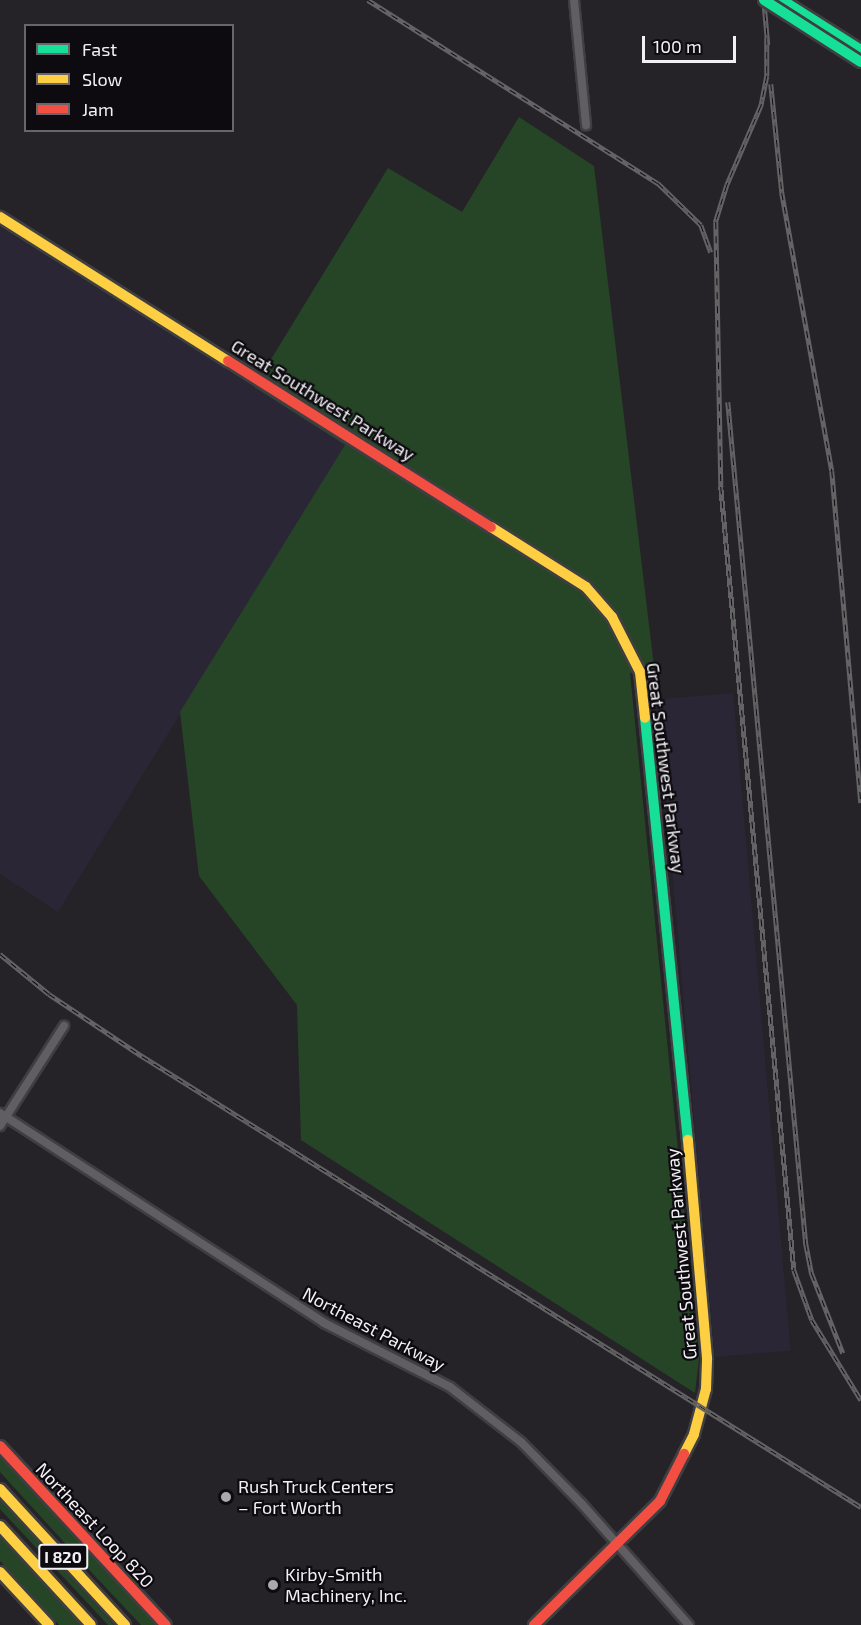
<!DOCTYPE html>
<meta charset="utf-8">
<style>
body{margin:0}
#map{position:relative;width:861px;height:1625px;overflow:hidden;background:#252327;font-family:"Exo 2",sans-serif}
div>[style]{position:absolute}
[style*='--x']{left:calc(var(--x)*1px);top:calc(var(--y)*1px);width:calc(var(--w)*1px);rotate:calc(var(--a)*1deg)}
.industrial>*{inset:0;background:#2b2635;transform-origin:0 0}
.green>*{inset:0;background:#254526}
.roads{filter:drop-shadow(2px 0 #3f3e41) drop-shadow(-2px 0 #3f3e41) drop-shadow(0 2px #3f3e41) drop-shadow(0 -2px #3f3e41)}
.street>*{height:8px;margin:-4px;padding:0 4px;transform-origin:4px;border-radius:4px;background:#605e62}
.fast>*{height:10px;margin:-5px;padding:0 5px;transform-origin:5px;border-radius:5px;background:#16e098}
.slow>*{height:10px;margin:-5px;padding:0 5px;transform-origin:5px;border-radius:5px;background:#ffcf43}
.jam>*{height:10px;margin:-5px;padding:0 5px;transform-origin:5px;border-radius:5px;background:#f24e42}
.rail>*{height:4.5px;margin-top:-2.25px;transform-origin:0;background:repeating-linear-gradient(90deg,#0d0b0f 0 7px,#636264 0 14px);box-sizing:border-box;border-block:2px solid #636264}
.bridges{filter:drop-shadow(2px 0 #3f3e41) drop-shadow(-2px 0 #3f3e41) drop-shadow(0 2px #3f3e41) drop-shadow(0 -2px #3f3e41)}
.fast-bridge>*{height:10px;margin:-5px;padding:0 5px;transform-origin:5px;border-radius:5px;background:#16e098}
.dots>*{width:16px;height:16px;translate:-50% -50%;box-sizing:border-box;border:3px solid #0d0b0f;border-radius:50%}
span{translate:-50% -50%;white-space:nowrap;text-align:center;line-height:1.15;-webkit-text-stroke:4.5px #0d0b0f;paint-order:stroke}
.shield-label span{padding:2px 4px;background:#0d0b0f;border:2px solid;border-radius:4px;-webkit-text-stroke-width:0}
.shield-label{font-size:16px;color:#f2eff5;font-weight:700}
.street-label{font-size:18px;color:#f2eff5}
.poi-label{font-size:18px;color:#f2eff5}
.left{translate:0 -50%;text-align:left}
.legend{position:absolute;left:24px;top:24px;width:210px;height:108px;box-sizing:border-box;background:#0d0b0f;border:2px solid #69666b;margin:0;padding:8px 10px;list-style:none;font-size:18px;color:#f2eff5}
.legend li{display:flex;align-items:center;gap:12px;height:30px}
.legend b{width:30px;border:2px solid #69666b}
.scale{position:absolute;left:642px;top:36px;width:94px;height:27px;box-sizing:border-box;border:3px solid #f2eff5;border-top:0;padding-left:8px;font-size:18px;line-height:21px;white-space:nowrap;color:#f2eff5;-webkit-text-stroke:4px #0d0b0f;paint-order:stroke}
</style>
<div id="map">
<div class="industrial">
<i style="clip-path:polygon(0 227px,346px 445px,58px 912px,0 874px)"></i>
<i style="left:733px;top:693px;width:660px;height:76px;rotate:85deg"></i>
</div>
<div class="green">
<i style="clip-path:polygon(519px 117px,594px 166px,655px 675px,630px 673px,699px 1359px,695px 1393px,301px 1140px,297px 1005px,199px 876px,180px 712px,345px 445px,254px 387px,388px 168px,462px 212px)"></i>
<i style="clip-path:polygon(0 1453px,161px 1625px,141px 1625px,93px 1574px,0 1472px)"></i>
<i style="clip-path:polygon(0 1499px,114px 1625px,108px 1625px,0 1509px)"></i>
<i style="clip-path:polygon(0 1537px,63px 1605px,81px 1625px,59px 1625px,0 1561px)"></i>
</div>
<div class="roads">
<div class="street">
<i style="--x:574;--y:0;--w:126;--a:84.5"></i>
<i style="--x:0;--y:1113;--w:386;--a:32.9"></i>
<i style="--x:324;--y:1323;--w:141;--a:26.9"></i>
<i style="--x:450;--y:1387;--w:90;--a:37.8"></i>
<i style="--x:521;--y:1442;--w:86;--a:45.5"></i>
<i style="--x:581;--y:1503;--w:163;--a:48.5"></i>
<i style="--x:0;--y:1126;--w:119;--a:-57.4"></i>
</div>
<div class="fast">
<i style="--x:782;--y:0;--w:93;--a:32.3"></i>
<i style="--x:645;--y:718;--w:424;--a:84.2"></i>
</div>
<div class="slow">
<i style="--x:0;--y:217;--w:270;--a:32.3"></i>
<i style="--x:491;--y:527;--w:112;--a:32.3"></i>
<i style="--x:586;--y:587;--w:40;--a:49"></i>
<i style="--x:612;--y:617;--w:62;--a:63"></i>
<i style="--x:640;--y:672;--w:46;--a:83.8"></i>
<i style="--x:684;--y:1454;--w:22;--a:-63"></i>
<i style="--x:694;--y:1434;--w:47;--a:-75.1"></i>
<i style="--x:706;--y:1389;--w:31;--a:-88"></i>
<i style="--x:707;--y:1358;--w:219;--a:-95"></i>
<i style="--x:0;--y:1489;--w:185;--a:47.4"></i>
<i style="--x:0;--y:1526;--w:134;--a:47.4"></i>
<i style="--x:0;--y:1572;--w:72;--a:47.2"></i>
</div>
<div class="jam">
<i style="--x:228;--y:361;--w:311;--a:32.3"></i>
<i style="--x:0;--y:1446;--w:244;--a:47.2"></i>
<i style="--x:534;--y:1625;--w:177;--a:-44.5"></i>
<i style="--x:660;--y:1501;--w:53;--a:-62.9"></i>
</div>
</div>
<div class="rail">
<i style="--x:368;--y:0;--w:343;--a:32.3"></i>
<i style="--x:658;--y:183;--w:60;--a:44.3"></i>
<i style="--x:701;--y:225;--w:29;--a:70"></i>
<i style="--x:764;--y:0;--w:45;--a:84.9"></i>
<i style="--x:767;--y:38;--w:38;--a:90"></i>
<i style="--x:767;--y:76;--w:31;--a:101"></i>
<i style="--x:761;--y:106;--w:86;--a:113.3"></i>
<i style="--x:727;--y:185;--w:39;--a:107"></i>
<i style="--x:716;--y:222;--w:265;--a:88.9"></i>
<i style="--x:721;--y:487;--w:786;--a:84.67"></i>
<i style="--x:794;--y:1270;--w:53;--a:70.2"></i>
<i style="--x:812;--y:1320;--w:94;--a:58.5"></i>
<i style="--x:771;--y:84;--w:110;--a:84.2"></i>
<i style="--x:782;--y:193;--w:282;--a:79.8"></i>
<i style="--x:832;--y:471;--w:333;--a:85"></i>
<i style="--x:728;--y:402;--w:846;--a:84.71"></i>
<i style="--x:806;--y:1244;--w:31;--a:79"></i>
<i style="--x:812;--y:1274;--w:85;--a:68.6"></i>
<i style="--x:0;--y:954;--w:63;--a:39.2"></i>
<i style="--x:49;--y:994;--w:112;--a:33.7"></i>
<i style="--x:142;--y:1056;--w:849;--a:32.1"></i>
</div>
<div class="bridges">
<div class="fast-bridge">
<i style="--x:764;--y:0;--w:115;--a:32.6"></i>
</div>
</div>
<div class="dots">
<i style="left:226px;top:1497px;background:#aaa8ad"></i>
<i style="left:273px;top:1585px;background:#aaa8ad"></i>
</div>
<div class="shield-label">
<span style="left:63px;top:1557px">I 820</span>
</div>
<div class="street-label">
<span style="left:323px;top:400px;rotate:32deg">Great Southwest Parkway</span>
<span style="left:666px;top:768px;rotate:83deg">Great Southwest Parkway</span>
<span style="left:681px;top:1254px;rotate:-95deg">Great Southwest Parkway</span>
<span style="left:374px;top:1329px;rotate:28deg">Northeast Parkway</span>
<span style="left:95px;top:1525px;rotate:47deg">Northeast Loop 820</span>
</div>
<div class="poi-label">
<span class="left" style="left:238px;top:1497px">Rush Truck Centers<br>– Fort Worth</span>
<span class="left" style="left:285px;top:1585px">Kirby-Smith<br>Machinery, Inc.</span>
</div>
<ul class="legend">
<li><b style="height:8px;background:#16e098"></b>Fast</li>
<li><b style="height:8px;background:#ffcf43"></b>Slow</li>
<li><b style="height:8px;background:#f24e42"></b>Jam</li>
</ul>
<div class="scale">100 m</div>
</div>
